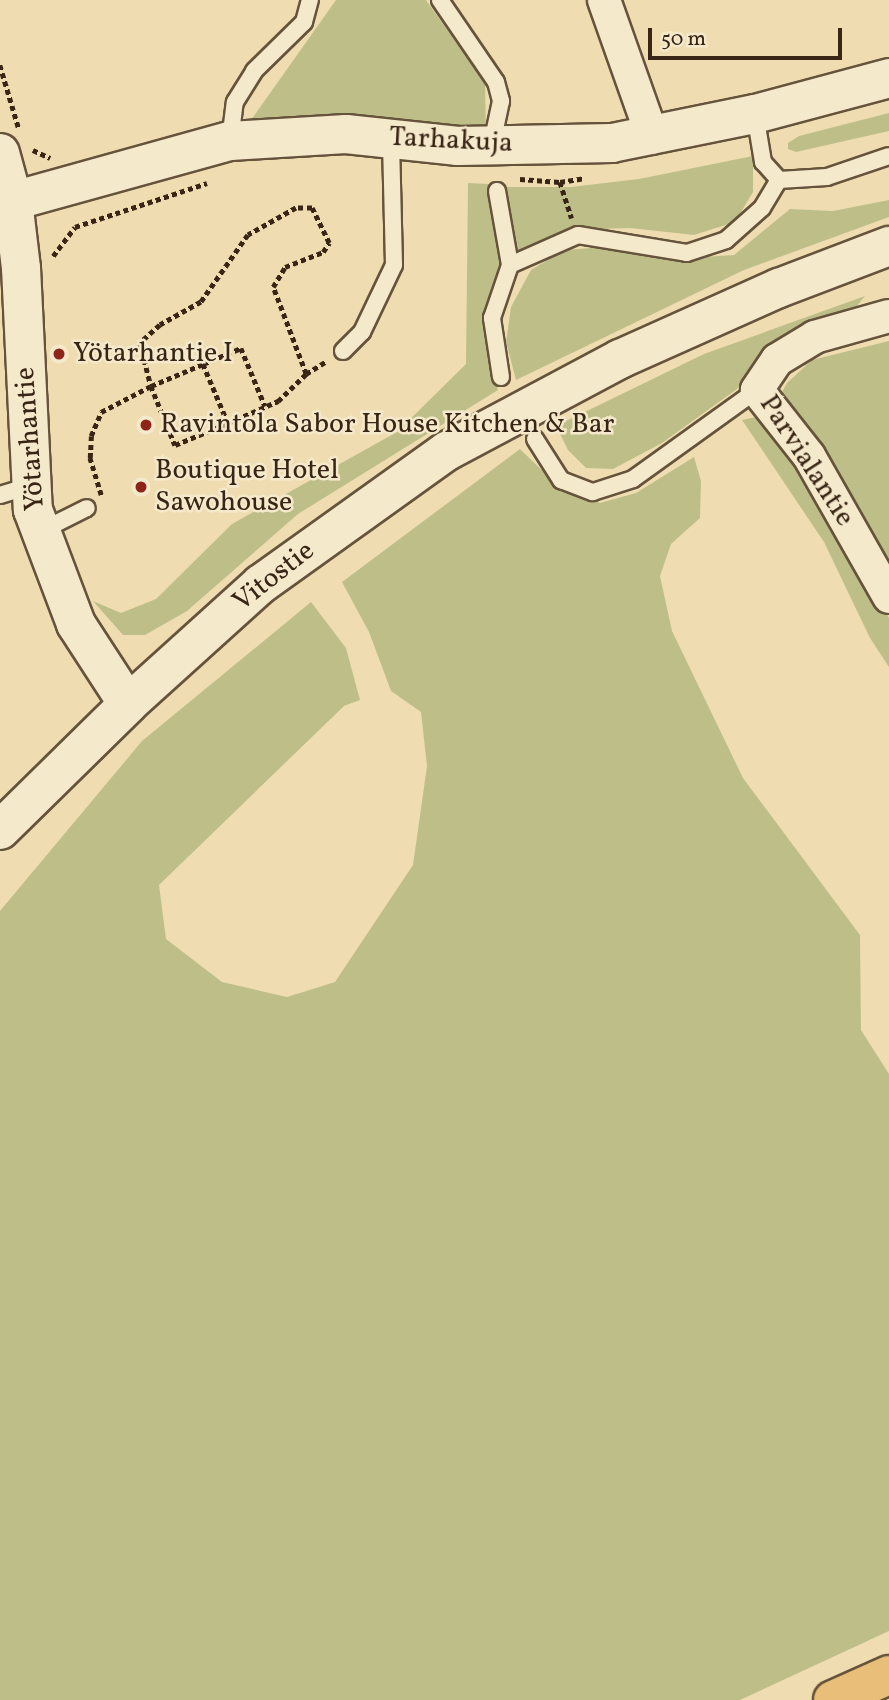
<!DOCTYPE html>
<meta charset="utf-8">
<style>
body{margin:0}
#map{position:relative;width:889px;height:1700px;overflow:hidden;background:#efddb1;font-family:Vollkorn,serif}
div>[style]{position:absolute}
[style*='--x']{left:calc(var(--x)*1px);top:calc(var(--y)*1px);width:calc(var(--w)*1px);rotate:calc(var(--a)*1deg)}
.green>*{inset:0;background:#bebf88}
.path>*{height:4.5px;margin-top:-2.25px;transform-origin:0;background:repeating-linear-gradient(90deg,#392515 0 5px,transparent 0 8.5px)}
.roads{filter:drop-shadow(2px 0 #66533c) drop-shadow(-2px 0 #66533c) drop-shadow(0 2px #66533c) drop-shadow(0 -2px #66533c)}
.service>*{height:16px;margin:-8px;padding:0 8px;transform-origin:8px;border-radius:8px;background:#f5e9cc}
.minor>*{height:32px;margin:-16px;padding:0 16px;transform-origin:16px;border-radius:16px;background:#f5e9cc}
.tertiary>*{height:38px;margin:-19px;padding:0 19px;transform-origin:19px;border-radius:19px;background:#f5e9cc}
.secondary>*{height:38px;margin:-19px;padding:0 19px;transform-origin:19px;border-radius:19px;background:#f5e9cc}
.motorway>*{height:38px;margin:-19px;padding:0 19px;transform-origin:19px;border-radius:19px;background:#e8be78}
.dots>*{width:19px;height:19px;translate:-50% -50%;box-sizing:border-box;border:4px solid #f5e9cc;border-radius:50%}
span{translate:-50% -50%;white-space:nowrap;text-align:center;line-height:1.15;-webkit-text-stroke:5px #f5e9cc;paint-order:stroke}
.street-label{font-size:28px;color:#392515}
.poi-label{font-size:28px;color:#392515}
.left{translate:0 -50%;text-align:left}
.scale{position:absolute;left:648px;top:28px;width:194px;height:32px;box-sizing:border-box;border:4px solid #392515;border-top:0;padding-left:9px;font-size:21px;line-height:24px;white-space:nowrap;color:#392515;-webkit-text-stroke:5px #f5e9cc;paint-order:stroke}
</style>
<div id="map">
<div class="green">
<i style="clip-path:polygon(336px 0,426px 0,485px 84px,486px 135px,251px 120px)"></i>
<i style="clip-path:polygon(889px 113px,889px 131px,796px 152px,788px 149px,788px 143px,799px 136px)"></i>
<i style="clip-path:polygon(753px 156px,753px 192px,735px 222px,694px 235px,630px 228px,571px 230px,514px 255px,504px 187px,571px 187px,639px 179px)"></i>
<i style="clip-path:polygon(468px 183px,489px 184px,505px 267px,488px 318px,488px 351px,498px 390px,298px 514px,187px 611px,145px 635px,123px 635px,93px 601px,121px 613px,156px 599px,232px 524px,397px 432px,466px 364px)"></i>
<i style="clip-path:polygon(889px 200px,889px 217px,744px 270px,516px 380px,506px 342px,511px 307px,531px 270px,564px 250px,605px 247px,671px 259px,734px 255px,790px 209px,833px 211px)"></i>
<i style="clip-path:polygon(865px 296px,851px 313px,760px 356px,737px 389px,662px 443px,613px 469px,586px 468px,568px 450px,556px 426px,704px 354px)"></i>
<i style="clip-path:polygon(889px 341px,889px 566px,838px 474px,777px 401px,787px 383px,812px 360px)"></i>
<i style="clip-path:polygon(761px 416px,822px 497px,889px 618px,889px 667px,870px 638px,824px 542px,742px 420px)"></i>
<i style="clip-path:polygon(520px 449px,556px 484px,600px 503px,636px 493px,694px 457px,701px 481px,700px 518px,671px 544px,660px 576px,672px 631px,743px 778px,860px 935px,861px 1030px,889px 1074px,889px 1631px,740px 1700px,0 1700px,0 911px,142px 741px,311px 602px,346px 648px,360px 700px,344px 706px,159px 885px,166px 939px,222px 982px,287px 997px,335px 982px,413px 865px,427px 766px,421px 712px,391px 691px,369px 632px,342px 582px)"></i>
</div>
<div class="path">
<i style="--x:0;--y:65;--w:67;--a:73.5"></i>
<i style="--x:33;--y:150;--w:19;--a:25"></i>
<i style="--x:520;--y:179;--w:40;--a:4.3"></i>
<i style="--x:560;--y:182;--w:24;--a:-9"></i>
<i style="--x:560;--y:182;--w:38;--a:72"></i>
<i style="--x:53;--y:256;--w:36;--a:-53"></i>
<i style="--x:75;--y:227;--w:139;--a:-18.4"></i>
<i style="--x:203;--y:364;--w:41;--a:-22.8"></i>
<i style="--x:241;--y:348;--w:63;--a:67.5"></i>
<i style="--x:306;--y:374;--w:25;--a:-32"></i>
<i style="--x:101;--y:495;--w:39;--a:-107"></i>
<i style="--x:90;--y:458;--w:22;--a:-87"></i>
<i style="--x:91;--y:436;--w:26;--a:-67"></i>
<i style="--x:101;--y:412;--w:56;--a:-27.5"></i>
<i style="--x:151;--y:386;--w:64;--a:67.9"></i>
<i style="--x:175;--y:445;--w:57;--a:-22.5"></i>
<i style="--x:228;--y:423;--w:55;--a:-23.7"></i>
<i style="--x:278;--y:401;--w:39;--a:-44"></i>
<i style="--x:306;--y:374;--w:93;--a:-110.8"></i>
<i style="--x:273;--y:287;--w:23;--a:-59"></i>
<i style="--x:285;--y:267;--w:41;--a:-21.5"></i>
<i style="--x:323;--y:252;--w:11;--a:-56"></i>
<i style="--x:329;--y:243;--w:39;--a:-116"></i>
<i style="--x:312;--y:208;--w:16;--a:180"></i>
<i style="--x:296;--y:208;--w:55;--a:150.6"></i>
<i style="--x:248;--y:235;--w:82;--a:125"></i>
<i style="--x:201;--y:302;--w:47;--a:150.7"></i>
<i style="--x:160;--y:325;--w:27;--a:138"></i>
<i style="--x:140;--y:343;--w:44;--a:75.7"></i>
<i style="--x:151;--y:386;--w:56;--a:-22.9"></i>
<i style="--x:203;--y:364;--w:64;--a:67"></i>
</div>
<div class="roads">
<div class="service">
<i style="--x:440;--y:0;--w:99;--a:55.7"></i>
<i style="--x:496;--y:82;--w:20;--a:75"></i>
<i style="--x:501;--y:101;--w:34;--a:102"></i>
<i style="--x:755;--y:114;--w:49;--a:80.5"></i>
<i style="--x:763;--y:162;--w:24;--a:48"></i>
<i style="--x:779;--y:180;--w:48;--a:-3.6"></i>
<i style="--x:827;--y:177;--w:65;--a:-18.7"></i>
<i style="--x:230;--y:141;--w:39;--a:-83"></i>
<i style="--x:235;--y:102;--w:36;--a:-58"></i>
<i style="--x:254;--y:71;--w:70;--a:-44.4"></i>
<i style="--x:304;--y:22;--w:23;--a:-75"></i>
<i style="--x:497;--y:191;--w:75;--a:80"></i>
<i style="--x:343;--y:351;--w:27;--a:-45"></i>
<i style="--x:362;--y:332;--w:74;--a:-64.5"></i>
<i style="--x:394;--y:265;--w:127;--a:-91.4"></i>
<i style="--x:501;--y:377;--w:60;--a:-98.7"></i>
<i style="--x:492;--y:318;--w:56;--a:-71.2"></i>
<i style="--x:510;--y:265;--w:74;--a:-23.8"></i>
<i style="--x:578;--y:235;--w:110;--a:9.4"></i>
<i style="--x:687;--y:253;--w:41;--a:-18.4"></i>
<i style="--x:726;--y:240;--w:48;--a:-41.6"></i>
<i style="--x:762;--y:208;--w:33;--a:-59"></i>
<i style="--x:535;--y:439;--w:49;--a:57.6"></i>
<i style="--x:561;--y:480;--w:34;--a:21"></i>
<i style="--x:593;--y:492;--w:42;--a:-18"></i>
<i style="--x:633;--y:479;--w:153;--a:-35.7"></i>
<i style="--x:0;--y:495;--w:31;--a:-17"></i>
<i style="--x:41;--y:531;--w:51;--a:-26.6"></i>
</div>
<div class="minor">
<i style="--x:604;--y:0;--w:146;--a:70.5"></i>
<i style="--x:889;--y:316;--w:77;--a:164.2"></i>
<i style="--x:815;--y:337;--w:44;--a:148.8"></i>
<i style="--x:777;--y:360;--w:36;--a:124"></i>
<i style="--x:757;--y:390;--w:84;--a:51.8"></i>
<i style="--x:809;--y:456;--w:162;--a:60.4"></i>
</div>
<div class="tertiary">
<i style="--x:0;--y:153;--w:50;--a:74.8"></i>
<i style="--x:13;--y:201;--w:67;--a:83.2"></i>
<i style="--x:21;--y:268;--w:242;--a:87.2"></i>
<i style="--x:33;--y:510;--w:122;--a:69.3"></i>
<i style="--x:76;--y:624;--w:95;--a:57"></i>
<i style="--x:13;--y:201;--w:225;--a:-15.5"></i>
<i style="--x:230;--y:141;--w:116;--a:-3.5"></i>
<i style="--x:346;--y:134;--w:113;--a:6.1"></i>
<i style="--x:458;--y:146;--w:154;--a:-1.1"></i>
<i style="--x:612;--y:143;--w:146;--a:-11.5"></i>
<i style="--x:755;--y:114;--w:139;--a:-15"></i>
</div>
<div class="secondary">
<i style="--x:0;--y:830;--w:180;--a:-44.5"></i>
<i style="--x:128;--y:704;--w:179;--a:-42.1"></i>
<i style="--x:261;--y:584;--w:229;--a:-35.6"></i>
<i style="--x:447;--y:451;--w:196;--a:-28"></i>
<i style="--x:620;--y:359;--w:174;--a:-24.1"></i>
<i style="--x:779;--y:288;--w:118;--a:-20.9"></i>
</div>
<div class="motorway">
<i style="--x:833;--y:1700;--w:61;--a:-24.1"></i>
</div>
</div>
<div class="dots">
<i style="left:59px;top:354px;background:#8f2418"></i>
<i style="left:146px;top:425px;background:#8f2418"></i>
<i style="left:141px;top:487px;background:#8f2418"></i>
</div>
<div class="street-label">
<span style="left:451px;top:141px;rotate:3deg">Tarhakuja</span>
<span style="left:31px;top:439px;rotate:-94deg">Yötarhantie</span>
<span style="left:806px;top:461px;rotate:57deg">Parvialantie</span>
<span style="left:274px;top:577px;rotate:-38deg">Vitostie</span>
</div>
<div class="poi-label">
<span class="left" style="left:73px;top:354px">Yötarhantie I</span>
<span class="left" style="left:160px;top:425px">Ravintola Sabor House Kitchen &amp; Bar</span>
<span class="left" style="left:155px;top:487px">Boutique Hotel<br>Sawohouse</span>
</div>
<div class="scale">50 m</div>
</div>
